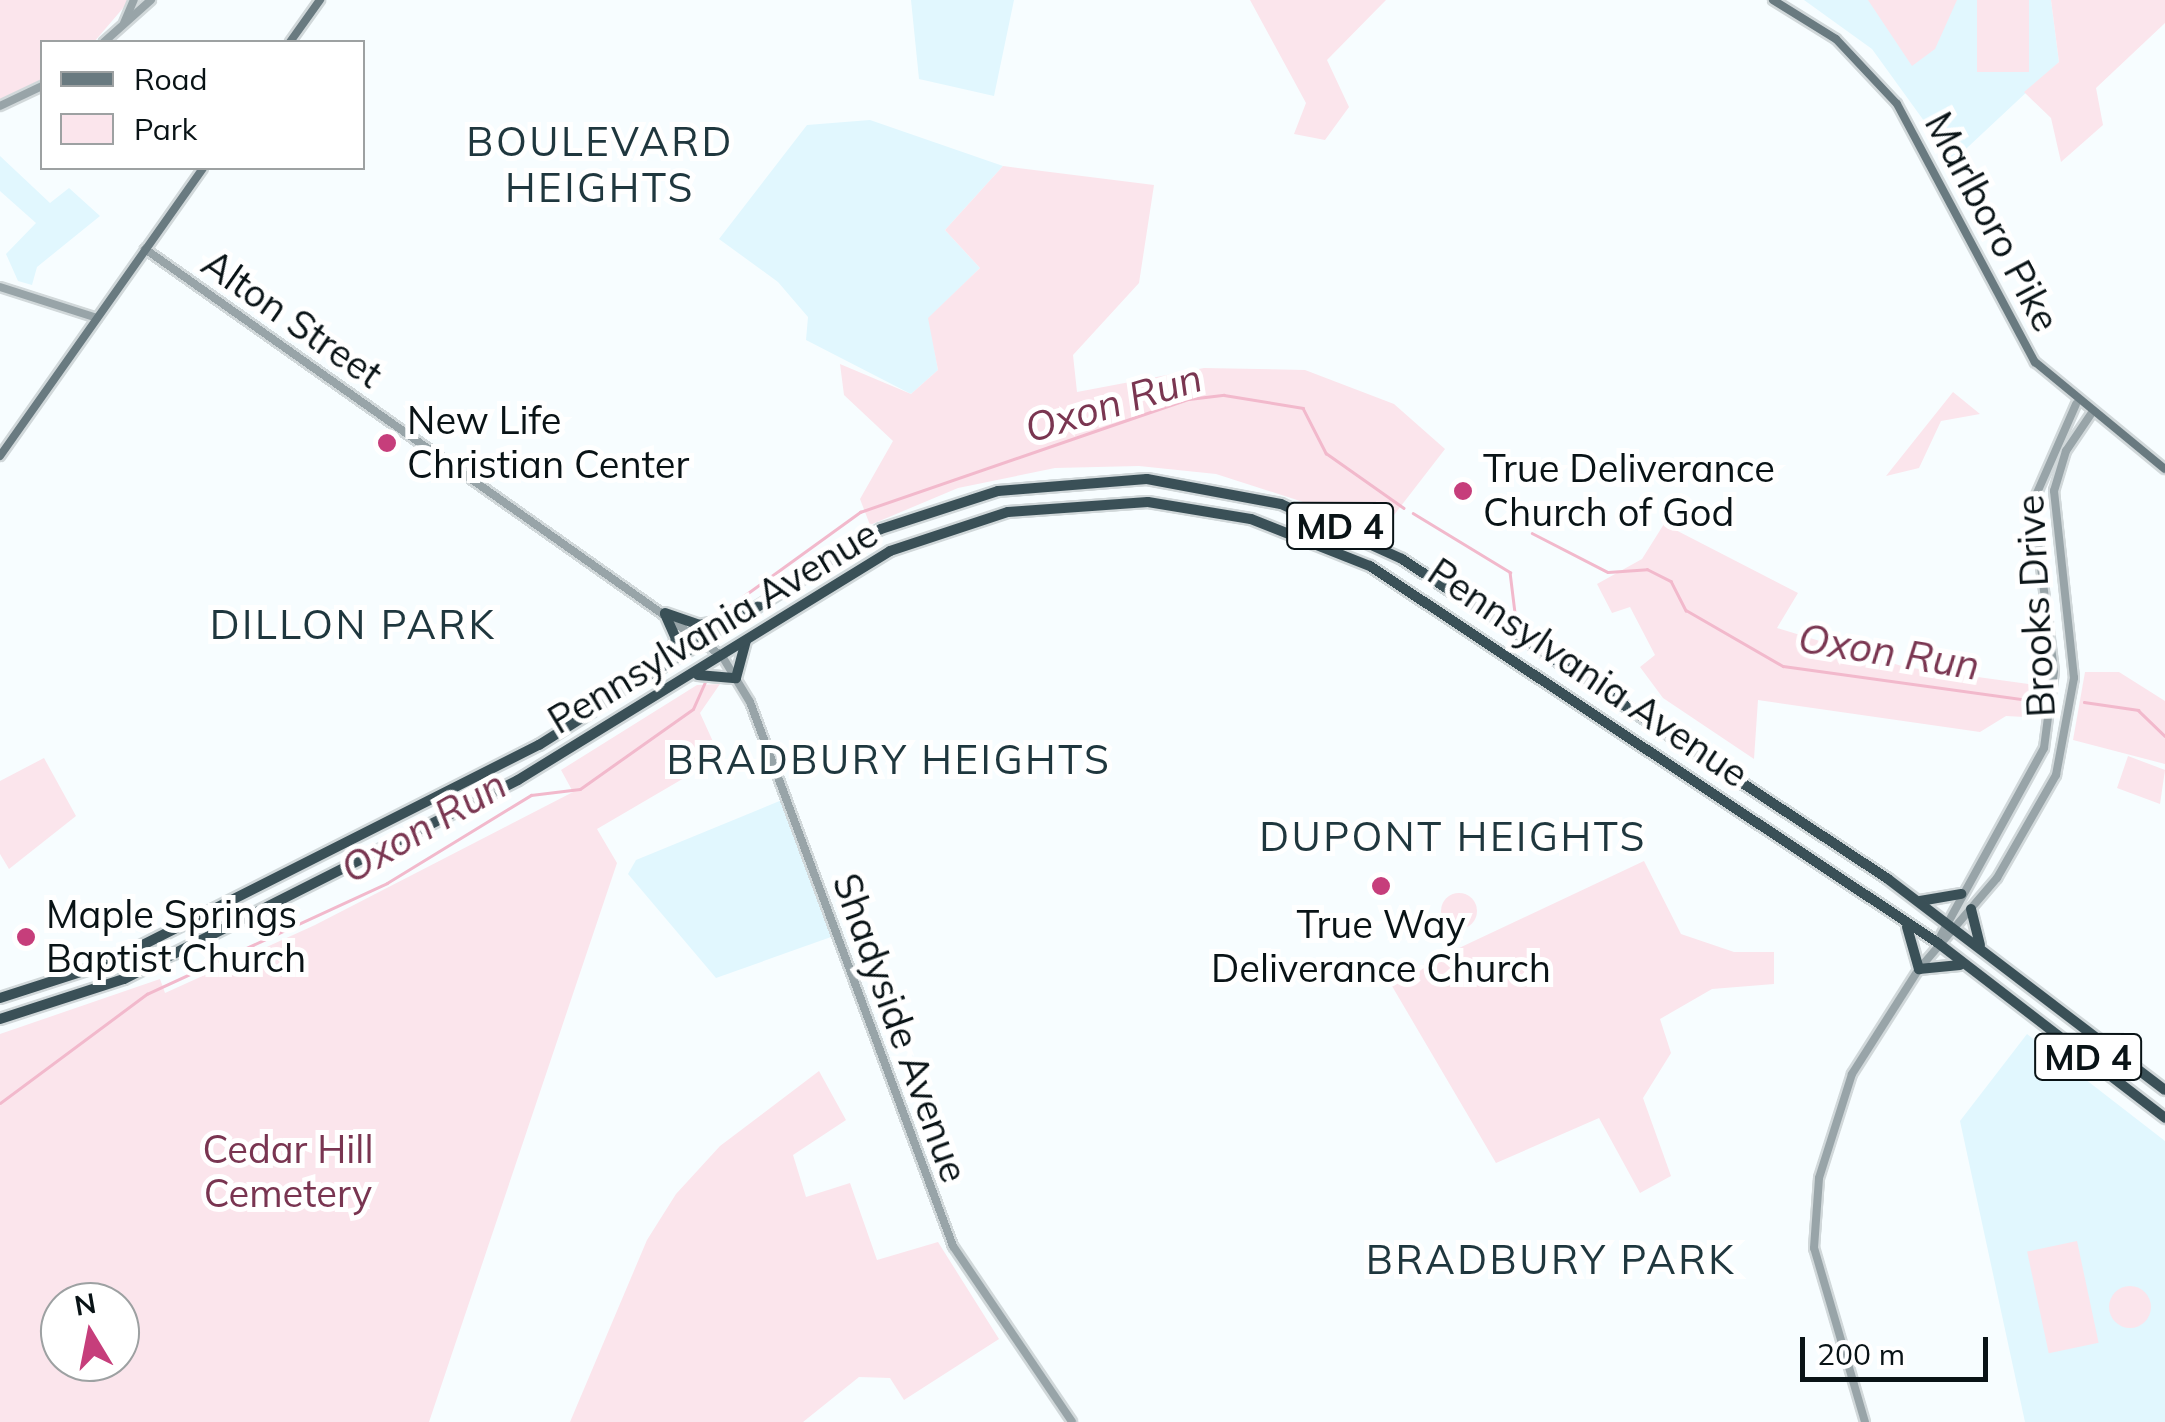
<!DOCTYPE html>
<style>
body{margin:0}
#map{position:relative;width:2165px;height:1422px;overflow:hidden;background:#f7fdff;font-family:Mulish,sans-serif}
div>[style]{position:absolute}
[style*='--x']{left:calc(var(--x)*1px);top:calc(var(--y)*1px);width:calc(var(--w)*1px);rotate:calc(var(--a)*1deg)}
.built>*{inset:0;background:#e1f7fe}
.green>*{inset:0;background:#fbe5ec;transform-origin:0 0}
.round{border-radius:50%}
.stream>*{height:2.5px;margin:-1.25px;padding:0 1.25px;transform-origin:1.25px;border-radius:1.25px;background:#f2b9cc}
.roads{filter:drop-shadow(2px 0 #d1d8da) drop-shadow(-2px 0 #d1d8da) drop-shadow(0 2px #d1d8da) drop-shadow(0 -2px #d1d8da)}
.tertiary>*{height:8px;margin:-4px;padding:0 4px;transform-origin:4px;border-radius:4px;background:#98a4a8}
.secondary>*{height:8px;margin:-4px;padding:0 4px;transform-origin:4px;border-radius:4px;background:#697a80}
.trunk>*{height:10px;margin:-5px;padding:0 5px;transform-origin:5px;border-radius:5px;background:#3a5057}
.dots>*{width:28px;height:28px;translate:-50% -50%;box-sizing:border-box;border:5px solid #fff;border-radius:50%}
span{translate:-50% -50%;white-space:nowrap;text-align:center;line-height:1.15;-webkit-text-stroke:10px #fff;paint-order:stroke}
.shield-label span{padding:2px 8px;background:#fff;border:2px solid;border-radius:8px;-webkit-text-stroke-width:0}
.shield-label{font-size:35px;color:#091316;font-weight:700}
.street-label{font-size:38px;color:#091316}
.poi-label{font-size:38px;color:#091316}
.left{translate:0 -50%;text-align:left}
.park-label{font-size:38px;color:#793551}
.neighbourhood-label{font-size:40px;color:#1f373e;letter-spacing:2.5px}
.water-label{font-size:40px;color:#7a3651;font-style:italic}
.legend{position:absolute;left:40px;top:40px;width:325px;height:130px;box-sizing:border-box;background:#fff;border:2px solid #9da1a2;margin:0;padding:12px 18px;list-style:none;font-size:30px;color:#091316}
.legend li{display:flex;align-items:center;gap:20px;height:50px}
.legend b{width:50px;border:2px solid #9da1a2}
.north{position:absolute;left:40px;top:1282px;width:100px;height:100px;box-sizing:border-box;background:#fff;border:2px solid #9da1a2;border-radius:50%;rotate:350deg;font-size:28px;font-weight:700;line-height:40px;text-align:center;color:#091316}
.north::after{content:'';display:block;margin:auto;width:35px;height:45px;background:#c63e7b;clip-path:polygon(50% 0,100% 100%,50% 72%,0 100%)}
.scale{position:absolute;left:1800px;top:1337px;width:188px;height:45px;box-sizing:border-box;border:5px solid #091316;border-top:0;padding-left:12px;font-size:30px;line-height:35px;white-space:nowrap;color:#091316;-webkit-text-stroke:8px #fff;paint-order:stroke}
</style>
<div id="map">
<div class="built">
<i style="clip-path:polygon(911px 0,1014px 0,994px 96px,919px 79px)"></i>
<i style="clip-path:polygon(1804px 0,2051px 0,2059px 62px,1953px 161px,1872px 49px)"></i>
<i style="clip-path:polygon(870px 120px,1003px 166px,945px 230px,980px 268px,929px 318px,938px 370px,911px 394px,806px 340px,808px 317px,778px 282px,719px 239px,807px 125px)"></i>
<i style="clip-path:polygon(0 156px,50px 203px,69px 188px,100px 216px,37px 267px,32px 285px,18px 281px,6px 254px,36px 223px,0 191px)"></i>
<i style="clip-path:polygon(782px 800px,831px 937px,716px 978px,628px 874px,636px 860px)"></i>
<i style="clip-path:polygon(2027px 1034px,2165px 1141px,2165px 1422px,2025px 1422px,1960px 1121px)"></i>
</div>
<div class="green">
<i style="clip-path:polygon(0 0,130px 0,94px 42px,42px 42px,42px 79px,0 100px)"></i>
<i style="clip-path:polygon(1250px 0,1386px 0,1327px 60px,1349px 107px,1325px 140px,1294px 134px,1306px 103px)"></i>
<i style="clip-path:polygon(1868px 0,1957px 0,1935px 49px,1912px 66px)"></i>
<i style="left:1977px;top:0;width:52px;height:72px"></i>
<i style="clip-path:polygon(2051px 0,2165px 0,2165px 23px,2096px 88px,2103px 125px,2061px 162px,2051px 118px,2024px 92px,2059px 62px)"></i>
<i style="clip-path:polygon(1003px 166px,1154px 185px,1139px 283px,1073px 355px,1077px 392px,1204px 368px,1305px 370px,1394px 404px,1445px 449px,1384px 528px,1216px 474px,1139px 466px,1055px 468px,958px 488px,870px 525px,860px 499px,893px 441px,844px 395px,840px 364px,911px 394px,938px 370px,928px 318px,980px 268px,945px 230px)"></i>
<i style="clip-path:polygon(1953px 392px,1980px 414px,1941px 421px,1919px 468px,1886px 476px)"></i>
<i style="clip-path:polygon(1664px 524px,1798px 593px,1777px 628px,1905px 667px,2044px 686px,2044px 718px,2006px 716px,1980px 732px,1758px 700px,1754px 759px,1663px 698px,1640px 667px,1655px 655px,1630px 607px,1612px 613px,1597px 584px,1642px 559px)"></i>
<i style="clip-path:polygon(2085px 672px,2119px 672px,2165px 701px,2165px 764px,2073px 740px)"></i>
<i style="clip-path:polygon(evenodd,720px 684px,700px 713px,720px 757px,597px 829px,617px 863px,429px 1422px,0 1422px,0 1034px,160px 979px,165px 993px,315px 925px,573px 792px,561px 770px,697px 685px,720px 684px,60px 1302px,120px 1302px,120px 1362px,60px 1362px,60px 1302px)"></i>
<i style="clip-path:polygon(2128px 756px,2165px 770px,2160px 804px,2117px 788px)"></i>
<i style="clip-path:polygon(44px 758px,76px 816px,9px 869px,0 854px,0 781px)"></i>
<i style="clip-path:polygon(1644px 861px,1681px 934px,1734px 952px,1774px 952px,1774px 984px,1712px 989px,1660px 1019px,1671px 1053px,1643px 1098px,1671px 1176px,1640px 1193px,1599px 1118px,1496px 1163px,1389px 981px)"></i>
<i class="round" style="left:1441px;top:893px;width:36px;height:36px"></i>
<i style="clip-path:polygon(819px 1071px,846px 1120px,793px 1155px,806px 1197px,850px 1183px,877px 1260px,938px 1242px,999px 1339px,904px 1400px,890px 1378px,859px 1377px,803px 1422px,570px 1422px,647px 1240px,676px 1194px,720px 1146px)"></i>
<i style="left:2077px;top:1241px;width:104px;height:51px;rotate:78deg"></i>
<i class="round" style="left:2109px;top:1286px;width:42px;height:42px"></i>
</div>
<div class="stream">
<i style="--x:1413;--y:513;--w:114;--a:31.3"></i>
<i style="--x:1510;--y:572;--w:49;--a:83"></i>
<i style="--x:1532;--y:533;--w:85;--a:27.2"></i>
<i style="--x:1608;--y:572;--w:39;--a:-4"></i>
<i style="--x:1647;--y:569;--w:27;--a:27"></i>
<i style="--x:1671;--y:581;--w:33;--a:63"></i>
<i style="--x:1686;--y:610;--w:112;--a:30"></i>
<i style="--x:1783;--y:666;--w:261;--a:7.9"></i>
<i style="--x:716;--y:616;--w:178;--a:-35.8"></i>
<i style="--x:860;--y:512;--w:348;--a:-19"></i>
<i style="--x:1189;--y:399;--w:35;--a:-7"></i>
<i style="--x:1224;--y:395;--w:80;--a:9.3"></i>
<i style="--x:1303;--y:408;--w:51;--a:62.9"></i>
<i style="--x:1326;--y:453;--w:95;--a:35.2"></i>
<i style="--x:2084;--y:702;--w:55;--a:8.4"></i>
<i style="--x:2138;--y:710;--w:37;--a:44"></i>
<i style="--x:0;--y:1103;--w:183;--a:-36.6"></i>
<i style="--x:147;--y:994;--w:264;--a:-24.8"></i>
<i style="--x:387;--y:883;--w:169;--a:-31.4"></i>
<i style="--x:531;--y:795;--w:49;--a:-7"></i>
<i style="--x:580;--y:789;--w:138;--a:-35.3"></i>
<i style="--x:693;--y:709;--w:30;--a:-66"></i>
</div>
<div class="roads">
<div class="tertiary">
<i style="--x:124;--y:23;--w:25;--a:-67"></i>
<i style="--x:104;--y:42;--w:63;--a:-41.8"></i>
<i style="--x:0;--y:106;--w:47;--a:-25.5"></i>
<i style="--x:145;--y:249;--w:706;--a:35.2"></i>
<i style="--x:722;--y:656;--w:54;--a:58.7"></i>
<i style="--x:750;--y:702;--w:581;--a:69.54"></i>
<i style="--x:953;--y:1246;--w:212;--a:55.9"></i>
<i style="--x:0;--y:287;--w:102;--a:17.7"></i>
<i style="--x:1939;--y:939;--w:218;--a:-61.2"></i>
<i style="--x:2044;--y:748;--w:78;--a:-82.6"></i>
<i style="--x:2054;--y:671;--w:170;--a:-97.1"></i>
<i style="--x:2033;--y:502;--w:107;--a:-66.3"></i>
<i style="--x:1865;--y:1422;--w:181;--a:-106.3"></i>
<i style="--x:1814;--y:1248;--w:70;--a:-85.9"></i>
<i style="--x:1819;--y:1178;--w:109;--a:-72.4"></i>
<i style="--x:1852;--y:1074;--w:125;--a:-57.5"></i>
<i style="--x:1919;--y:969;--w:120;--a:-49.4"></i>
<i style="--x:1997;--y:878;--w:119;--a:-60.2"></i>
<i style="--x:2056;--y:775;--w:99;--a:-79.5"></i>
<i style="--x:2074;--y:678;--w:188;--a:-96.1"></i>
<i style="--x:2054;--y:491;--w:42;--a:-73.3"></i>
<i style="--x:2066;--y:451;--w:45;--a:-56"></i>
</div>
<div class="secondary">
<i style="--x:1773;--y:0;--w:74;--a:31.8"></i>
<i style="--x:1836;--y:39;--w:89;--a:46.8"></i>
<i style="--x:1897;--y:104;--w:293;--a:61.9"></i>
<i style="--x:2035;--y:362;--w:168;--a:39.5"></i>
<i style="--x:290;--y:42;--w:52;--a:-54.5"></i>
<i style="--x:0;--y:456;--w:352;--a:-54.8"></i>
</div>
<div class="trunk">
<i style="--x:665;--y:613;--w:36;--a:19"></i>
<i style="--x:699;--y:625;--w:28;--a:-10"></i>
<i style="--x:665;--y:614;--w:27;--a:66"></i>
<i style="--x:676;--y:639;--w:25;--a:111"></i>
<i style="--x:698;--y:675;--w:38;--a:5"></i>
<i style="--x:736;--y:678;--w:38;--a:-75"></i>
<i style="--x:1920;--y:901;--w:42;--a:-9.7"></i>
<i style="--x:1971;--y:909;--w:37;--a:76"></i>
<i style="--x:1907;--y:927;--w:44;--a:74.1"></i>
<i style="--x:1919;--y:969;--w:41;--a:-5.6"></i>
<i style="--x:0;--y:998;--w:110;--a:-17.9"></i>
<i style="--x:105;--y:964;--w:486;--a:-26.8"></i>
<i style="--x:539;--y:745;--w:404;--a:-32.3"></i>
<i style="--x:881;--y:529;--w:123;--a:-18"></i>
<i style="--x:998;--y:491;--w:149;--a:-4.6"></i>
<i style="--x:1147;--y:479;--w:136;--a:10.6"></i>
<i style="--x:1281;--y:504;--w:133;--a:24.4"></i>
<i style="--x:1402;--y:559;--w:582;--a:33.36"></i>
<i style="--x:1888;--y:879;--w:348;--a:37.3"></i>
<i style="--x:0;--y:1019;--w:130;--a:-17.9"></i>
<i style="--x:124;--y:979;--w:441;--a:-26.8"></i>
<i style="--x:518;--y:780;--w:437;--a:-31.6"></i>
<i style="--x:890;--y:551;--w:124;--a:-18.3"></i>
<i style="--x:1008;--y:512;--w:140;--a:-4.1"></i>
<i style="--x:1148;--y:502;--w:104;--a:9.4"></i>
<i style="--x:1251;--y:519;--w:128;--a:21.6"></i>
<i style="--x:1370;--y:566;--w:682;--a:33.57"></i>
<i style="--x:1938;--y:943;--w:287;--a:37.6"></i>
</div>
</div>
<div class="dots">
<i style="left:387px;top:443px;background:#c63e7b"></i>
<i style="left:1463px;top:491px;background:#c63e7b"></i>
<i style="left:1381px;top:886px;background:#c63e7b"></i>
<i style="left:26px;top:937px;background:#c63e7b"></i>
</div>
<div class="shield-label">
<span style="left:1340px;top:526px">MD 4</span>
<span style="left:2088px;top:1057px">MD 4</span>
</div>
<div class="street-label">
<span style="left:1992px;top:222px;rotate:62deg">Marlboro Pike</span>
<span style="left:292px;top:319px;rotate:35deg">Alton Street</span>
<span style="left:2036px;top:606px;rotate:-93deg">Brooks Drive</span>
<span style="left:713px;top:627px;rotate:-31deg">Pennsylvania Avenue</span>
<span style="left:1588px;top:673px;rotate:34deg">Pennsylvania Avenue</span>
<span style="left:900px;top:1028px;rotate:70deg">Shadyside Avenue</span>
</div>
<div class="poi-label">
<span class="left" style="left:407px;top:443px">New Life<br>Christian Center</span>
<span class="left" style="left:1483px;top:491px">True Deliverance<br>Church of God</span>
<span class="left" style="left:46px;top:937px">Maple Springs<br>Baptist Church</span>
<span style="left:1381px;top:947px">True Way<br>Deliverance Church</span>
</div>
<div class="park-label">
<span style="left:288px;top:1172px">Cedar Hill<br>Cemetery</span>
</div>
<div class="neighbourhood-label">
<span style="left:600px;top:164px">BOULEVARD<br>HEIGHTS</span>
<span style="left:353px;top:624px">DILLON PARK</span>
<span style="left:889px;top:759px">BRADBURY HEIGHTS</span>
<span style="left:1453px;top:836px">DUPONT HEIGHTS</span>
<span style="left:1551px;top:1259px">BRADBURY PARK</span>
</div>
<div class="water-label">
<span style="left:1113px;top:402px;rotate:-17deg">Oxon Run</span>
<span style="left:1889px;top:651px;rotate:9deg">Oxon Run</span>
<span style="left:423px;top:826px;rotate:-30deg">Oxon Run</span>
</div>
<ul class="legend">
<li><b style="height:12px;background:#697a80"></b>Road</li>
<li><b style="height:28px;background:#fbe5ec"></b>Park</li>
</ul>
<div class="north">N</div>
<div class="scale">200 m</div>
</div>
